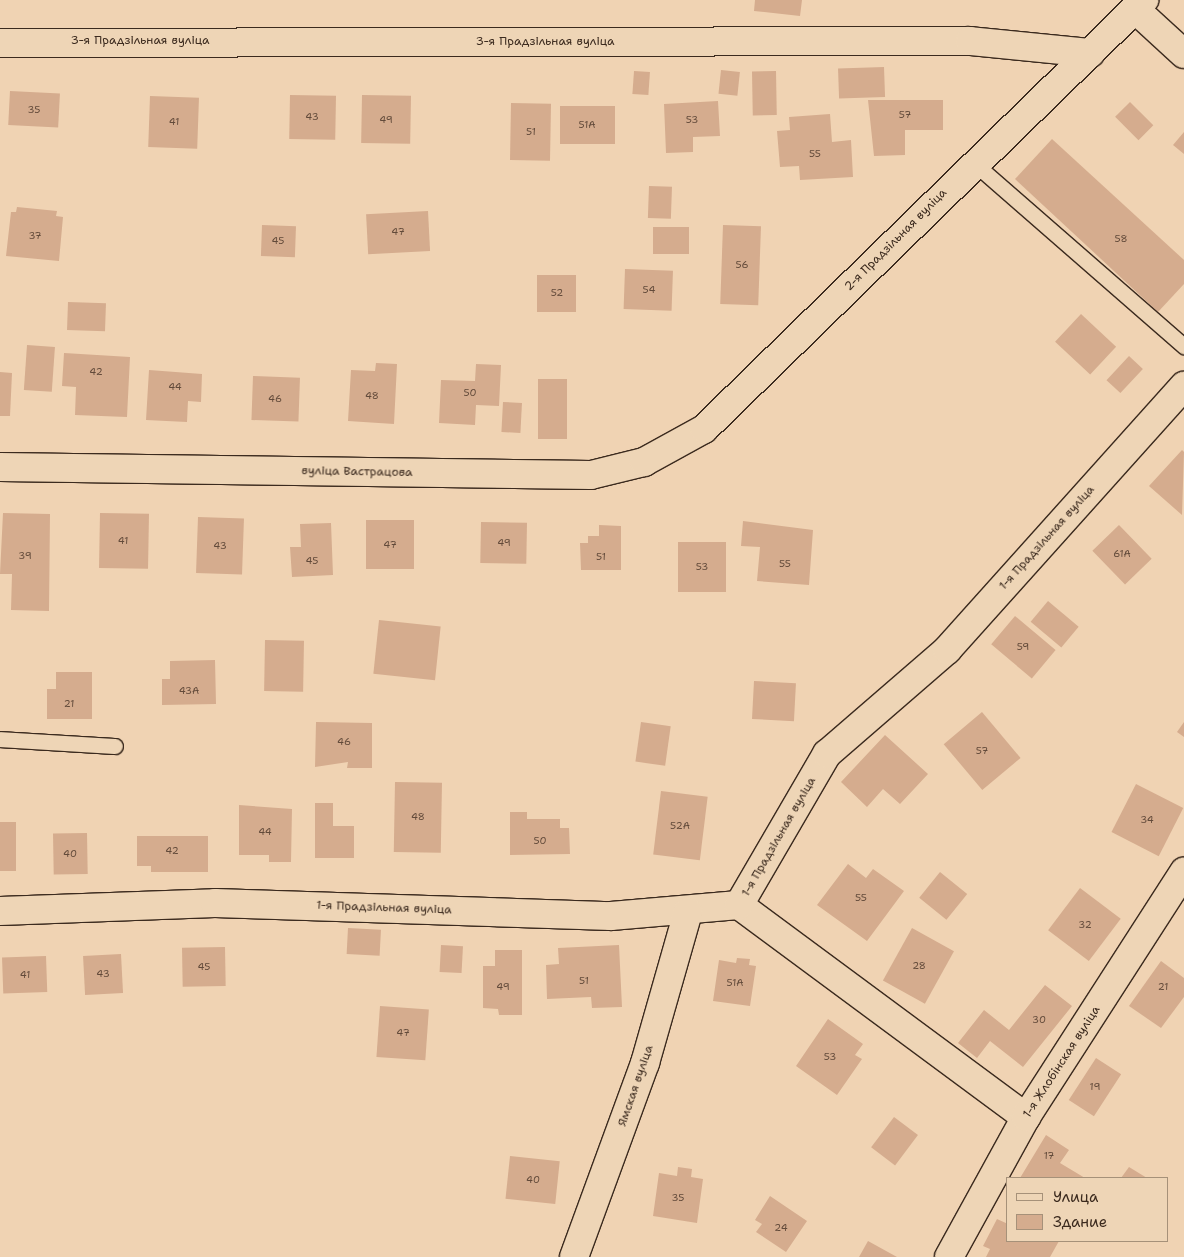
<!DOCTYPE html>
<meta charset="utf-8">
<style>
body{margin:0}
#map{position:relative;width:1184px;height:1257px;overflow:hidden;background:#f0d3b3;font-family:"Shantell Sans",sans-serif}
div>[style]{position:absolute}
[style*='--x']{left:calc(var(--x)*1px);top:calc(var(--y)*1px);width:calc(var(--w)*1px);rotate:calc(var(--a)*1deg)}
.building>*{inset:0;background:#d5ac8e;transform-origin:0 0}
.roads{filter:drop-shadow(1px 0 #3b2a1e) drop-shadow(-1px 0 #3b2a1e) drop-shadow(0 1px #3b2a1e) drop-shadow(0 -1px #3b2a1e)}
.lane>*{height:15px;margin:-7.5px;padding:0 7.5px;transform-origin:7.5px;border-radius:7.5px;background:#eed5b6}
.street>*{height:28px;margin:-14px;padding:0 14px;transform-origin:14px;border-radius:14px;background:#eed5b6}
span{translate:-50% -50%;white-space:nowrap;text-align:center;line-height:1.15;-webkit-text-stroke:4.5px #eed5b6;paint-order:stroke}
.number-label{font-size:10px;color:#624a3a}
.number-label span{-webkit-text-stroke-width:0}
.street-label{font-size:12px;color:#3b2a1e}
.legend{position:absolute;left:1006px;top:1177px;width:162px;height:65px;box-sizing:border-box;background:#eed5b6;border:1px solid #a69179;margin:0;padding:6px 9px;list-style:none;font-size:15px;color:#3b2a1e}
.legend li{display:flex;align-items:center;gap:10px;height:25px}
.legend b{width:25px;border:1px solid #a69179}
</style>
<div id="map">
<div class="building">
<i style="clip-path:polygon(755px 0,802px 0,800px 16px,754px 11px)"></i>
<i style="left:884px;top:67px;width:30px;height:46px;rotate:88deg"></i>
<i style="left:721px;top:70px;width:19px;height:24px;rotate:6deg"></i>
<i style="left:634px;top:71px;width:16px;height:23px;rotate:4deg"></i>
<i style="left:776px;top:71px;width:44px;height:24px;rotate:89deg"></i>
<i style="left:10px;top:91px;width:50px;height:34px;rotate:3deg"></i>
<i style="left:290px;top:95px;width:46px;height:44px;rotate:1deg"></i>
<i style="left:362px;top:95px;width:49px;height:48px;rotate:1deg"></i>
<i style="left:150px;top:96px;width:49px;height:51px;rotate:2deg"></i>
<i style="clip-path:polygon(868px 100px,943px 100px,943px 130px,905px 130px,905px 155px,874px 156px)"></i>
<i style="clip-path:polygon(718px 101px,720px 136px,693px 137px,693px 152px,666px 153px,664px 104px)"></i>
<i style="left:1130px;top:102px;width:33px;height:21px;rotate:45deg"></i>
<i style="left:511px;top:103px;width:40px;height:57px;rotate:1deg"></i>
<i style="left:560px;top:106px;width:55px;height:38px"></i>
<i style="clip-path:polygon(830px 114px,832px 142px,851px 140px,853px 177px,800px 180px,799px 166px,780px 167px,777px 131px,790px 130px,789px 117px)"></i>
<i style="clip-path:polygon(1184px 132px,1184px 154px,1173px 145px)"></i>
<i style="clip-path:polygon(1052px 139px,1184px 260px,1184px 284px,1158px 312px,1015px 179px)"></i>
<i style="left:649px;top:186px;width:23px;height:32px;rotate:2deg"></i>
<i style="clip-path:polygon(17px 207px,57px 211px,56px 216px,63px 217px,59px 261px,6px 256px,11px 212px,16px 212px)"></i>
<i style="left:428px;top:211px;width:40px;height:62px;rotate:87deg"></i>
<i style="left:262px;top:225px;width:34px;height:31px;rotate:2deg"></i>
<i style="left:723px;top:225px;width:38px;height:79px;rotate:2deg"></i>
<i style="left:653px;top:227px;width:36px;height:27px"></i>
<i style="left:625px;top:269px;width:48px;height:40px;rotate:2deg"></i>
<i style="left:537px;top:275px;width:39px;height:37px"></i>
<i style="left:68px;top:302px;width:38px;height:28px;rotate:2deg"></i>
<i style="left:1081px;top:314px;width:48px;height:38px;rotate:43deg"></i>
<i style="left:27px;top:345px;width:28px;height:45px;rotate:4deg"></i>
<i style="clip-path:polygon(64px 353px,130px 357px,127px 417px,75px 415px,76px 387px,62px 386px)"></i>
<i style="left:1129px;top:356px;width:19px;height:33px;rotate:43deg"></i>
<i style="clip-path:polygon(376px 363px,397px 364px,394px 424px,348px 421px,351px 370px,375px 371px)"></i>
<i style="clip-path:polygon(476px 364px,501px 365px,499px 406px,476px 405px,475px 425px,439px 423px,441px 380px,475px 381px)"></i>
<i style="clip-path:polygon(149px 370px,202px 374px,201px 402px,188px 401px,187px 422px,146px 420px)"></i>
<i style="clip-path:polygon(0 372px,12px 373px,10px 416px,0 416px)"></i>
<i style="left:253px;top:376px;width:47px;height:44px;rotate:2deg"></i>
<i style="left:538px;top:379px;width:29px;height:60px"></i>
<i style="left:503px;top:402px;width:19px;height:30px;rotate:3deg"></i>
<i style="clip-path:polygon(1182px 450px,1184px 452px,1182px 515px,1149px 486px)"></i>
<i style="clip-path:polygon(3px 513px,50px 514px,49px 611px,11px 610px,12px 574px,0 574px)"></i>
<i style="left:100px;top:513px;width:49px;height:55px;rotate:1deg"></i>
<i style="left:198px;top:517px;width:46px;height:56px;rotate:2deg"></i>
<i style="left:366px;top:520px;width:48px;height:49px"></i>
<i style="clip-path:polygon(743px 521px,813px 530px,809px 585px,757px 581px,760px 547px,741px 546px)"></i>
<i style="left:481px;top:522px;width:46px;height:41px;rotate:1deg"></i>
<i style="clip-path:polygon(331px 523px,333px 575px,292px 577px,290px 547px,301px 547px,300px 524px)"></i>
<i style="clip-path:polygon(599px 525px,621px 526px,621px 570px,581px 570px,580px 543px,588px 543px,588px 536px,599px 536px)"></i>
<i style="left:1119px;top:525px;width:47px;height:37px;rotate:46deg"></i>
<i style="left:726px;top:542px;width:50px;height:48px;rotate:90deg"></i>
<i style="left:1048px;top:601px;width:40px;height:27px;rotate:40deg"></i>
<i style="left:1015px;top:616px;width:53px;height:37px;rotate:40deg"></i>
<i style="left:379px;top:620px;width:62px;height:54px;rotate:6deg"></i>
<i style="left:265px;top:640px;width:39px;height:51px;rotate:1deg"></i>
<i style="clip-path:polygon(215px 660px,216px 704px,162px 705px,162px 679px,170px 679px,170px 661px)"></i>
<i style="clip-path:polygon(56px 672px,92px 672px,92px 719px,47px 719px,47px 689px,56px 689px)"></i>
<i style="left:754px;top:681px;width:42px;height:38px;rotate:3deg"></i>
<i style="left:982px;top:712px;width:60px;height:50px;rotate:50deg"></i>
<i style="clip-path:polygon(316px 722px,372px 723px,372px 768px,347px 768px,348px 762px,315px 767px)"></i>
<i style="left:641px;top:722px;width:30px;height:40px;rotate:8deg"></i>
<i style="clip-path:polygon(1184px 722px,1184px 737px,1177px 732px)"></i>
<i style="clip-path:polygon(885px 735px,928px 774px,900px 804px,883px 789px,867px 807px,841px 782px)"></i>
<i style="left:395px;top:782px;width:47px;height:70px;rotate:1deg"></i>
<i style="left:1136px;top:784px;width:53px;height:54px;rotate:27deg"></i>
<i style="left:661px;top:791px;width:47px;height:64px;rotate:7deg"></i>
<i style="clip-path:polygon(315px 803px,333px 803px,333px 826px,354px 826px,354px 858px,315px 858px)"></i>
<i style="clip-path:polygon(239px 805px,292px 809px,291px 862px,269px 862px,269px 855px,239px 855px)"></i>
<i style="clip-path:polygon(510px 812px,527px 812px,527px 819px,560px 819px,560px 828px,569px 828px,570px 854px,510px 855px)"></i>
<i style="left:0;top:822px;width:16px;height:49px"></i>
<i style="left:87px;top:833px;width:41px;height:34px;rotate:89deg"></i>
<i style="clip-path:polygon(137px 836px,208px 836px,208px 872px,151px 872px,151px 866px,137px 866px)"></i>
<i style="clip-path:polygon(848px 864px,866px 878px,873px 869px,904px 891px,867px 941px,817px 905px)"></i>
<i style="left:940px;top:872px;width:35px;height:33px;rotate:39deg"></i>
<i style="left:1080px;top:888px;width:51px;height:53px;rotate:37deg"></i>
<i style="left:348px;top:928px;width:33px;height:26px;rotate:3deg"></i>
<i style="left:912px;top:928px;width:48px;height:60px;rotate:29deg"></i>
<i style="left:441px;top:945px;width:22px;height:27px;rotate:3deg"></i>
<i style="clip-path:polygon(619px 945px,622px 1007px,592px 1008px,591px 997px,547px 999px,546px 965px,559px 964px,558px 948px)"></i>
<i style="left:225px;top:947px;width:39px;height:43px;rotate:89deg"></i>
<i style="clip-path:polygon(495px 950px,522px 950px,522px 1015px,499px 1015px,498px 1009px,483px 1008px,483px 966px,495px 966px)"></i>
<i style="left:121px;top:954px;width:39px;height:38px;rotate:87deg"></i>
<i style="left:46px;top:956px;width:36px;height:44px;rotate:88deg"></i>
<i style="clip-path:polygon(737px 958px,750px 959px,749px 965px,756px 966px,750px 1006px,713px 1001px,719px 960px,736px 963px)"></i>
<i style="clip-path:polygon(1161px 961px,1184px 978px,1184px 997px,1161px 1028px,1129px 1006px)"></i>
<i style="clip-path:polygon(1045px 985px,1072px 1006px,1023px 1067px,990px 1041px,977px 1058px,958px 1043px,984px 1010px,1009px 1030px)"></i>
<i style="left:380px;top:1006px;width:49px;height:51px;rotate:4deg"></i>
<i style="clip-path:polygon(828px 1019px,863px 1044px,855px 1055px,862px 1059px,837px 1095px,796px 1066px)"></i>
<i style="left:1096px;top:1058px;width:30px;height:50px;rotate:33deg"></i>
<i style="left:894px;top:1117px;width:30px;height:38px;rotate:37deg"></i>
<i style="clip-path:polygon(1046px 1135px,1069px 1150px,1060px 1163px,1085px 1178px,1020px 1178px)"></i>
<i style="left:510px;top:1156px;width:50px;height:43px;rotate:6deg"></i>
<i style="clip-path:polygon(678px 1167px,692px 1169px,691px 1177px,703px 1179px,697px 1223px,653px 1216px,659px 1173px,677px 1176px)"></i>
<i style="clip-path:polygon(1129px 1167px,1147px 1178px,1121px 1178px)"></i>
<i style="clip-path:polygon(770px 1196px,807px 1221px,786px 1252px,756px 1232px,762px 1224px,755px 1220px)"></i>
<i style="clip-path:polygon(997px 1219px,1008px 1224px,1008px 1241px,1059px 1241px,1050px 1257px,986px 1257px,990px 1249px,983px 1246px)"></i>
<i style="clip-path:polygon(868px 1241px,897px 1257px,859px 1257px)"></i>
</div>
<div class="roads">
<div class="lane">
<i style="--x:974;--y:163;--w:279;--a:41.1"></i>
<i style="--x:0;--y:739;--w:115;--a:3.5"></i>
</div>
<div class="street">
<i style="--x:1136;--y:10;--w:65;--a:42.5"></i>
<i style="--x:0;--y:43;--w:970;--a:-0.12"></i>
<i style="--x:970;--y:41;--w:121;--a:5.7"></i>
<i style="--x:0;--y:467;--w:591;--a:0.78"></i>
<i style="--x:591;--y:475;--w:55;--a:-13.8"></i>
<i style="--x:644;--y:462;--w:68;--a:-28.8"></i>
<i style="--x:704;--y:429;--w:615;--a:-44.27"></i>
<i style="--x:739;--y:905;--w:357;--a:36.5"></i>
<i style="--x:0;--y:911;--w:215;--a:-2.1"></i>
<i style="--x:215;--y:903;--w:396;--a:1.9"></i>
<i style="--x:611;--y:916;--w:128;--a:-4.9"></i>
<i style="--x:739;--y:905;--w:175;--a:-59.8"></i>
<i style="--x:827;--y:754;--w:159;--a:-40.9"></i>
<i style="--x:947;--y:650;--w:355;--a:-48.1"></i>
<i style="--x:574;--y:1257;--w:207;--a:-69.9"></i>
<i style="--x:645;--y:1063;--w:157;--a:-74.1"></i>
<i style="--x:949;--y:1257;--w:160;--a:-61.2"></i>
<i style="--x:1026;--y:1117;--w:292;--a:-57.2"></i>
</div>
</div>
<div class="number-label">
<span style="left:34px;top:110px">35</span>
<span style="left:905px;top:115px">57</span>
<span style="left:312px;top:117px">43</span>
<span style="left:386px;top:120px">49</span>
<span style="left:692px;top:120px">53</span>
<span style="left:174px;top:122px">41</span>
<span style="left:587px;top:125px">51А</span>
<span style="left:531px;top:132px">51</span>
<span style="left:815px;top:154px">55</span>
<span style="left:398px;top:232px">47</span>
<span style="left:35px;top:236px">37</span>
<span style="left:1121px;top:239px">58</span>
<span style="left:278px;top:241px">45</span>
<span style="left:742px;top:265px">56</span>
<span style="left:649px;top:290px">54</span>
<span style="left:557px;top:293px">52</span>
<span style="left:96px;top:372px">42</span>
<span style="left:175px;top:387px">44</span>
<span style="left:470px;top:393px">50</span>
<span style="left:372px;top:396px">48</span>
<span style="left:275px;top:399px">46</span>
<span style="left:123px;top:541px">41</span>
<span style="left:504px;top:543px">49</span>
<span style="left:390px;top:545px">47</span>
<span style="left:220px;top:546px">43</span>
<span style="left:1122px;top:554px">61А</span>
<span style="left:25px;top:556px">39</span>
<span style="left:601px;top:557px">51</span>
<span style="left:312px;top:561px">45</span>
<span style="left:785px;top:564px">55</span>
<span style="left:702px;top:567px">53</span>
<span style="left:1023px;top:647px">59</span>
<span style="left:189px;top:691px">43А</span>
<span style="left:69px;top:704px">21</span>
<span style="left:344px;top:742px">46</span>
<span style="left:982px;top:751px">57</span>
<span style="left:418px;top:817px">48</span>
<span style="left:1147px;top:820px">34</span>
<span style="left:680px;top:826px">52А</span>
<span style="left:265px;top:832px">44</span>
<span style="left:540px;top:841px">50</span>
<span style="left:172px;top:851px">42</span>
<span style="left:70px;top:854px">40</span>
<span style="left:861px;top:898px">55</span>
<span style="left:1085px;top:925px">32</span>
<span style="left:919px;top:966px">28</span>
<span style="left:204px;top:967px">45</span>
<span style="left:103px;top:974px">43</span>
<span style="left:25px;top:975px">41</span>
<span style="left:584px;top:981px">51</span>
<span style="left:735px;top:983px">51А</span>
<span style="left:503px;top:987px">49</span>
<span style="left:1163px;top:987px">21</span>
<span style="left:1039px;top:1020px">30</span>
<span style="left:403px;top:1033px">47</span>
<span style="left:830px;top:1057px">53</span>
<span style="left:1095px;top:1087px">19</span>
<span style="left:1049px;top:1156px">17</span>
<span style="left:533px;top:1180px">40</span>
<span style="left:678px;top:1198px">35</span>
<span style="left:781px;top:1228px">24</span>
</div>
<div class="street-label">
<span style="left:140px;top:41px">3-я Прадзільная вуліца</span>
<span style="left:545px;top:42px">3-я Прадзільная вуліца</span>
<span style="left:896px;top:240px;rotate:-45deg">2-я Прадзільная вуліца</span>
<span style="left:357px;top:472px;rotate:1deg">вуліца Вастрацова</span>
<span style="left:1047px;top:538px;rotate:-48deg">1-я Прадзільная вуліца</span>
<span style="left:779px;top:837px;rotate:-60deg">1-я Прадзільная вуліца</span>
<span style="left:384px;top:908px;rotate:2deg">1-я Прадзільная вуліца</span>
<span style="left:1062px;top:1062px;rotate:-57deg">1-я Жлобінская вуліца</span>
<span style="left:636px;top:1086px;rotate:-71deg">Ямская вуліца</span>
</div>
<ul class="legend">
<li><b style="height:6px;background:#eed5b6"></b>Улица</li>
<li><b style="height:14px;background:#d5ac8e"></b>Здание</li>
</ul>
</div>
